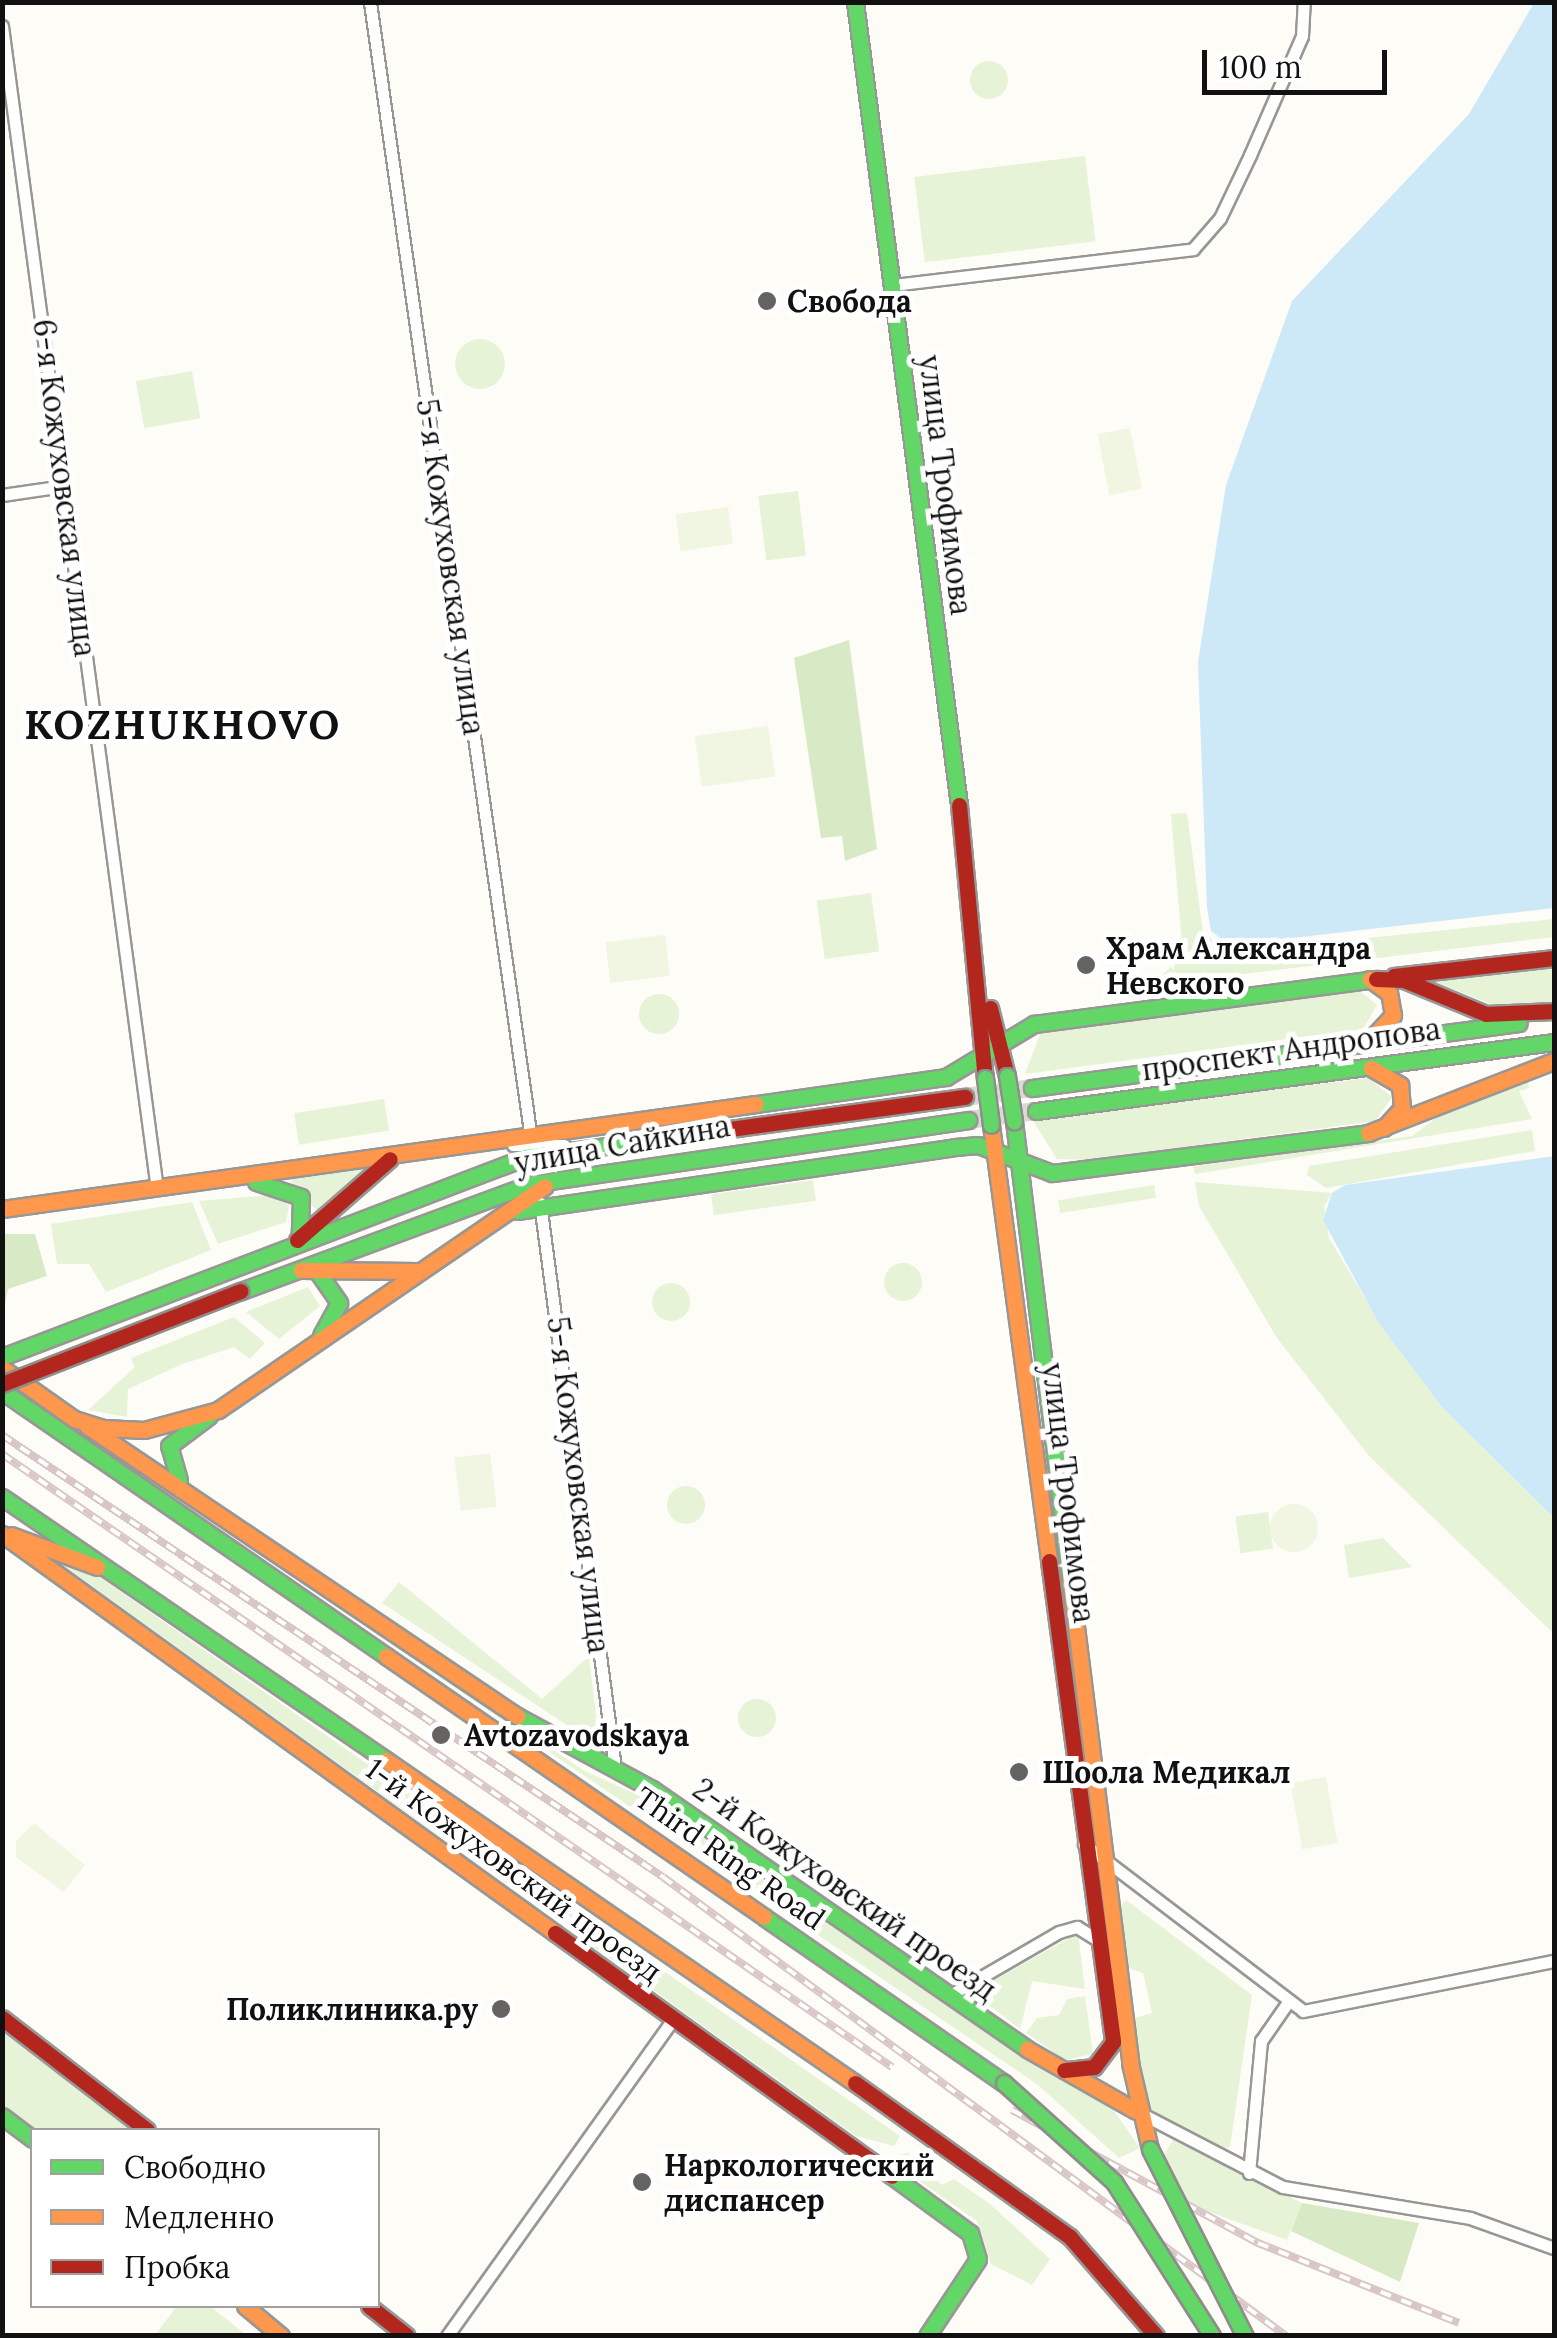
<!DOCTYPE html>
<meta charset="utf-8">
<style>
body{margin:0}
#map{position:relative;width:1557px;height:2338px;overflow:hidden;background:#fdfcf7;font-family:Lora,serif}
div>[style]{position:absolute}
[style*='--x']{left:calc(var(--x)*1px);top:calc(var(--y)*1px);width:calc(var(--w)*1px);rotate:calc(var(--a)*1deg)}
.green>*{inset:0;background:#e7f3d7;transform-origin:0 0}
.round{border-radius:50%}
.forest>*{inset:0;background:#d8eac5}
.pitch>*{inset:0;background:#f0f6e1;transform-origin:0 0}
.water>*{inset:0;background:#cde8f7}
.primary-tunnel>*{height:18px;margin-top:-9px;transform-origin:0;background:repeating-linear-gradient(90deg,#dad9d4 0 18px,transparent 0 27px)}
.roads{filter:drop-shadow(2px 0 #979795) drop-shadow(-2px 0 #979795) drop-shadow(0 2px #979795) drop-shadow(0 -2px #979795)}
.street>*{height:11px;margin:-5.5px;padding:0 5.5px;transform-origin:5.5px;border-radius:5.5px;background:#fffffe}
.fast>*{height:15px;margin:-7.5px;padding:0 7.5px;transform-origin:7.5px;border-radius:7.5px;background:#63d668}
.slow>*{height:15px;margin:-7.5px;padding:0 7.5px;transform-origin:7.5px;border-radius:7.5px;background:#ff974d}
.jam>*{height:15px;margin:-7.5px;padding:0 7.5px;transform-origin:7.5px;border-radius:7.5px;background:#b3261e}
.rail>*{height:8px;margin-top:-4px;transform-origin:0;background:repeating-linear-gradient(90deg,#fff 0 11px,#d9c6c7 0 22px);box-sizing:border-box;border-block:2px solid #d9c6c7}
.bridges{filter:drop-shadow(2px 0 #8e8d8b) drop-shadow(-2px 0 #8e8d8b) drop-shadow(0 2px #8e8d8b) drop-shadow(0 -2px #8e8d8b)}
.fast-bridge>*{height:15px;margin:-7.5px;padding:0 7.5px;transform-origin:7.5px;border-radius:7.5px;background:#63d668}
.jam-bridge>*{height:15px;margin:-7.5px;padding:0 7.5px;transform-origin:7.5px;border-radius:7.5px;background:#b3261e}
.dots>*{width:28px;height:28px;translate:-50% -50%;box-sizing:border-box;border:5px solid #fff;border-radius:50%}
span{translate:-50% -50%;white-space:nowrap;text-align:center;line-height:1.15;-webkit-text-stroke:10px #fff;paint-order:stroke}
.poi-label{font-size:30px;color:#111;font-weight:700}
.left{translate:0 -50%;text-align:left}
.right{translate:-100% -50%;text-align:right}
.street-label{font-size:30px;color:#111}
.district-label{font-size:40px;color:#111;font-weight:700;letter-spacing:2.5px}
.frame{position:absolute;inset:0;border:5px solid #111;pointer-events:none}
.legend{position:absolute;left:30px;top:2128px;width:350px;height:180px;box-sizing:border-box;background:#fff;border:2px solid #a0a0a0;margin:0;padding:12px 18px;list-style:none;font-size:30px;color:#111}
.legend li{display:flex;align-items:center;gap:20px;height:50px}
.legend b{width:50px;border:2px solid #a0a0a0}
.scale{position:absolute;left:1202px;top:50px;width:185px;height:45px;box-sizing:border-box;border:5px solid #111;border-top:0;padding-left:12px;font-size:30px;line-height:35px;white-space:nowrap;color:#111;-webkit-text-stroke:8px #fff;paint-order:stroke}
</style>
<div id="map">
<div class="green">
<i class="round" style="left:970px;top:61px;width:38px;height:38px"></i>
<i style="left:1085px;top:156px;width:86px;height:172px;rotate:83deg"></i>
<i class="round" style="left:455px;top:339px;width:50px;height:50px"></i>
<i style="left:192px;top:371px;width:48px;height:57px;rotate:80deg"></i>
<i style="left:798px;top:491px;width:65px;height:40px;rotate:83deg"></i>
<i style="clip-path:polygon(1187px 813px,1203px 933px,1232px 952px,1554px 919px,1554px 937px,1151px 985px,1183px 956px,1171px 814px)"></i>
<i style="left:871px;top:893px;width:59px;height:55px;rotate:82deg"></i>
<i style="clip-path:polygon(1554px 964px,1554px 1002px,1503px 1008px,1422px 978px)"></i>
<i style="clip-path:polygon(1354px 986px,1377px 1005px,1363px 1029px,1025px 1074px,1042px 1029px)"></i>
<i class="round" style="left:639px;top:994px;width:40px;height:40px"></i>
<i style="clip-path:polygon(1526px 1073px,1529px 1088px,1519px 1091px,1532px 1119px,1195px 1174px,1193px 1166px,1412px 1136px,1469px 1093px)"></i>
<i style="clip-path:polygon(1368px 1078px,1392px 1097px,1375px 1121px,1088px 1160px,1057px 1159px,1032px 1119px)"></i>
<i style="left:384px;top:1099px;width:32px;height:91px;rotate:81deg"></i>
<i style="clip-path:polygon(1532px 1130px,1535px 1151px,1326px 1188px,1307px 1175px,1309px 1166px)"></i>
<i style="clip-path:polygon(368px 1166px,317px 1211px,287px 1177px)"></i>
<i style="left:813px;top:1180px;width:21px;height:103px;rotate:82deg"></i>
<i style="clip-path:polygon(1195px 1182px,1332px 1193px,1324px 1207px,1329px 1238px,1379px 1322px,1442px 1407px,1554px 1518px,1554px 1634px,1369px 1456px,1277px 1338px,1199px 1206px)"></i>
<i style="left:1154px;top:1185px;width:13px;height:97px;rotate:81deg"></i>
<i style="clip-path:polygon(271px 1195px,289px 1205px,286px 1222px,218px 1244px,199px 1201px)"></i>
<i style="clip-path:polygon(192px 1202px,211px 1250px,106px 1292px,89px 1264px,57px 1264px,51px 1224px)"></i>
<i class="round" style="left:884px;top:1263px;width:38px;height:38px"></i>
<i class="round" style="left:652px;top:1283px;width:38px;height:38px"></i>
<i style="clip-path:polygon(308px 1287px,320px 1306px,279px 1339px,246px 1312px)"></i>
<i style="clip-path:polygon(234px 1317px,265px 1343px,250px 1359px,234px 1347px,180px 1365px,128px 1389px,127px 1417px,88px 1410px,135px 1367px,131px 1358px)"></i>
<i style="clip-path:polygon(155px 1483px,583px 1770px,670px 1810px,1046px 2072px,1110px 2105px,1140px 2148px,1119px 2158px,1038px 2085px)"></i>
<i class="round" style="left:667px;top:1486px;width:38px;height:38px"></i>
<i style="left:1268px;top:1512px;width:37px;height:33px;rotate:82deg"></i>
<i style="clip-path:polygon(1383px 1538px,1412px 1567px,1349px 1578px,1344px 1545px)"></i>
<i style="clip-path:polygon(59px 1562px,101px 1578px,900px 2136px,894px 2146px,856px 2136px)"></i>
<i style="clip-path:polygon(399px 1582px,542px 1699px,589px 1656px,600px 1747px,382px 1603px)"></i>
<i class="round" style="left:738px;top:1699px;width:38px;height:38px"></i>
<i style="clip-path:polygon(1126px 1900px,1252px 1995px,1230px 2147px,1218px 2150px,1144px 2107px,1128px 2020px,1152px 2013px,1143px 1973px,1123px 1966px,1115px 1912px)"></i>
<i style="clip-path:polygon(1078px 1933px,1085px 1989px,1032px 1981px,1020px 2029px,985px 2002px,989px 1983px)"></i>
<i style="clip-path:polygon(1085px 1996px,1093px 2054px,1065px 2060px,1026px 2033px,1037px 2018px,1059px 2015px,1067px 1999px)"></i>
<i style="clip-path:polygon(2px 2032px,3px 2032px,130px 2130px,34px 2130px,3px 2106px)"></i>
<i style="clip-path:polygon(1173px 2140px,1302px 2203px,1287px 2240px,1190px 2205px,1163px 2156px)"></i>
<i style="clip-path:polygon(908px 2153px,942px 2185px,954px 2179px,990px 2204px,1050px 2259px,1032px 2285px,991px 2264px,977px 2221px,886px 2158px)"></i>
<i style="clip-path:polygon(177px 2306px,210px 2306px,246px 2335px,155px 2335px)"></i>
</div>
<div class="forest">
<i style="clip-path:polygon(849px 640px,877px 849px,845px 861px,842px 836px,821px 838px,794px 658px)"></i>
<i style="clip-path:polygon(3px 1234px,35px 1234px,47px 1276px,8px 1289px,3px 1315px)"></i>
<i style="clip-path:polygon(1302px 2203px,1419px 2223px,1400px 2282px,1291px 2231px)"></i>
</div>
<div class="pitch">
<i style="left:1130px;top:428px;width:62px;height:33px;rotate:79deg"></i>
<i style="left:728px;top:507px;width:37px;height:53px;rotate:82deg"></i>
<i style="left:768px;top:726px;width:51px;height:74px;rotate:82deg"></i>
<i style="left:665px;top:935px;width:41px;height:60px;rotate:83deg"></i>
<i style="left:490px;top:1453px;width:54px;height:36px;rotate:83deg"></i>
<i class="round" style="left:1270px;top:1504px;width:48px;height:48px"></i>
<i style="left:1326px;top:1777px;width:67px;height:36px;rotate:80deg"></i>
<i style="clip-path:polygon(34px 1823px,85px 1865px,64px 1892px,16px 1857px,16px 1841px)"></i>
</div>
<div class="water">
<i style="clip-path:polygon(1534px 3px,1554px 3px,1554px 908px,1230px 945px,1211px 931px,1207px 907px,1198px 662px,1226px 485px,1292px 301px,1469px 114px)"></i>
<i style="clip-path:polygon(1554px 1156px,1554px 1518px,1442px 1407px,1378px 1322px,1323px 1220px,1332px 1193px,1345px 1185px)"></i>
</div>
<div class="primary-tunnel">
<i style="--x:965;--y:1097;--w:68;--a:-7.7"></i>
<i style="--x:968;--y:1120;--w:69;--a:-7.5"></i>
</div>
<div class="roads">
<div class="street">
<i style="--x:370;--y:2;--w:1141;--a:81.94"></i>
<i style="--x:2;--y:26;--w:1173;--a:82.41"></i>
<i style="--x:893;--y:285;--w:302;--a:-6.8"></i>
<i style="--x:1193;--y:249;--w:41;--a:-48.9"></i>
<i style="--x:1220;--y:218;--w:70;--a:-64.5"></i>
<i style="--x:1250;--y:155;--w:130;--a:-66.4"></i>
<i style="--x:1302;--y:36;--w:34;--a:-87"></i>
<i style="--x:2;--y:495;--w:63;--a:-8.3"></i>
<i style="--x:513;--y:1145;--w:51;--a:0"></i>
<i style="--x:540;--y:1203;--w:570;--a:82.44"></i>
<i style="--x:1084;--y:1844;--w:275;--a:37.3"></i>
<i style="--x:1303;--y:2011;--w:256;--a:-11.3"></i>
<i style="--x:952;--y:1994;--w:124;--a:-30.1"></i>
<i style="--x:1059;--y:1932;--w:19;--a:-16"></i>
<i style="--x:1077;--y:1927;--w:26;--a:32"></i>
<i style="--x:1140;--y:2113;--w:161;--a:27.4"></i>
<i style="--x:1283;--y:2187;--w:190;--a:9.4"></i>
<i style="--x:1470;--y:2218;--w:89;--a:19.7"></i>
<i style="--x:1249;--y:2173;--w:133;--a:-84.8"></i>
<i style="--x:1261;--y:2041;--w:47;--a:-55.3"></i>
<i style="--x:447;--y:2336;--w:391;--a:-54.5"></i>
</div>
<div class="fast">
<i style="--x:855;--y:2;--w:810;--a:82.62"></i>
<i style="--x:1032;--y:1088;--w:491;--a:-7.6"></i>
<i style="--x:756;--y:1104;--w:192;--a:-8.1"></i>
<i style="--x:946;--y:1077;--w:103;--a:-31.1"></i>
<i style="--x:1034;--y:1024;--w:345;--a:-7.5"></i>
<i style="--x:1036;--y:1111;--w:523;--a:-7.59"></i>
<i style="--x:1014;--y:1121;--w:460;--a:83"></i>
<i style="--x:256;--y:1182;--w:47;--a:18.4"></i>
<i style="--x:301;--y:1197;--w:36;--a:92"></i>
<i style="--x:517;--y:1211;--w:443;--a:-8.3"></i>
<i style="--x:955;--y:1147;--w:23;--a:-5"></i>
<i style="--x:978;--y:1145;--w:79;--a:20.7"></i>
<i style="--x:1052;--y:1173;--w:319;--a:-7.2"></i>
<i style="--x:317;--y:1271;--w:39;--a:55"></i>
<i style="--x:339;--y:1303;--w:37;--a:119"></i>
<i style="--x:241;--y:1291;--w:308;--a:-20.3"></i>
<i style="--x:530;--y:1184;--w:443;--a:-8.3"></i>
<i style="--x:2;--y:1357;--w:561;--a:-20.89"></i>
<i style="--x:526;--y:1157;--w:132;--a:-7.8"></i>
<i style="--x:2;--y:1391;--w:467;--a:34.6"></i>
<i style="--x:179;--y:1480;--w:35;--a:-106"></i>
<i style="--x:169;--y:1446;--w:50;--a:-36.9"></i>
<i style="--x:2;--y:1497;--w:465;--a:34.4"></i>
<i style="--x:517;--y:1716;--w:153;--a:28.4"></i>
<i style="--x:652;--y:1789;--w:456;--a:34.7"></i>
<i style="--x:764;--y:1917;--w:292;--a:34.7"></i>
<i style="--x:2;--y:2116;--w:38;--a:37"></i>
<i style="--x:892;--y:2176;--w:97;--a:36.2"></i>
<i style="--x:970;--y:2233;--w:27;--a:73"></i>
<i style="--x:978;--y:2259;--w:92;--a:123.5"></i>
</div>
<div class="slow">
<i style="--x:1368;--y:1042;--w:37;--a:-47"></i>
<i style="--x:1393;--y:1015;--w:22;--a:-100"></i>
<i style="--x:1389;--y:993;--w:24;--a:-144"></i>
<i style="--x:1371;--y:1068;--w:34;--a:30"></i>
<i style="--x:1400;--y:1085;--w:23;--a:85"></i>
<i style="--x:1402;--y:1108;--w:27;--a:132"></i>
<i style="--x:991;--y:1125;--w:440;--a:82.4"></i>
<i style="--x:1368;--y:1133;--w:199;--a:-21.2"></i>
<i style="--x:2;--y:1209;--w:761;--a:-7.93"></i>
<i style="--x:301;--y:1270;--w:117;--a:0.5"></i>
<i style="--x:2;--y:1368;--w:88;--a:35.3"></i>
<i style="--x:74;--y:1419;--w:31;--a:17"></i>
<i style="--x:104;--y:1428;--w:40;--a:2.9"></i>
<i style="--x:144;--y:1430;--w:77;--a:-15.1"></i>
<i style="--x:218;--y:1410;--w:396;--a:-34.4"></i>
<i style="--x:87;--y:1426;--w:519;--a:34"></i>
<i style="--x:2;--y:1534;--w:682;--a:35.81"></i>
<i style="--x:11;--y:1535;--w:92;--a:20.4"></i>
<i style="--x:1070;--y:1578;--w:489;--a:82.9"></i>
<i style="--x:1130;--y:2063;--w:88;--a:76.9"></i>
<i style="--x:386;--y:1656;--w:459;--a:34.6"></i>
<i style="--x:386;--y:1760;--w:569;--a:34.56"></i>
<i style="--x:1027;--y:2049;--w:125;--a:29.6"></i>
<i style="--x:245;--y:2306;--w:47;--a:39.8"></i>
</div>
<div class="jam">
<i style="--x:959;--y:805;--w:274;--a:84.6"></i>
<i style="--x:1394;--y:976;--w:161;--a:-6.4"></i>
<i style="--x:1376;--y:979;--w:28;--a:2"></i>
<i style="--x:1404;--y:980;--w:89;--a:22.5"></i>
<i style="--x:1486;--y:1014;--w:68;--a:-2.5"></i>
<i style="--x:990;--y:1008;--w:70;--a:76"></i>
<i style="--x:657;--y:1139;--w:311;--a:-7.8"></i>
<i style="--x:297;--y:1240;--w:123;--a:-41.1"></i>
<i style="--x:1049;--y:1561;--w:485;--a:82.4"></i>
<i style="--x:1113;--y:2042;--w:31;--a:127"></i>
<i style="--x:1094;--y:2067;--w:30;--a:174"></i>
<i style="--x:555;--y:1933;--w:415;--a:35.8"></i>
<i style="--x:2;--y:2018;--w:183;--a:37.7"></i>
<i style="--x:855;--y:2083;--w:264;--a:35.6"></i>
<i style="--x:1070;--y:2237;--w:131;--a:49"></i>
<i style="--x:369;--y:2306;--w:48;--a:38.3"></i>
</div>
</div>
<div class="rail">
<i style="--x:2;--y:1435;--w:795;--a:33.77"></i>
<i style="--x:663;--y:1877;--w:774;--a:36.38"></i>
<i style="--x:2;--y:1454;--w:1081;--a:34.56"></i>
<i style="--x:1012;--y:2110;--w:280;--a:28.4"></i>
<i style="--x:1258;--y:2243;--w:216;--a:21.7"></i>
</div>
<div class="bridges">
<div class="fast-bridge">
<i style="--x:1007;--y:1076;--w:46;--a:81.2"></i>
<i style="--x:985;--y:1078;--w:47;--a:82.7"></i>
<i style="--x:1004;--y:2083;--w:148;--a:42"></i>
<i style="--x:1114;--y:2182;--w:183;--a:57.5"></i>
<i style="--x:1150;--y:2149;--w:210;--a:63.1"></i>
</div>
<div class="jam-bridge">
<i style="--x:2;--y:1384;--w:256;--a:-21.3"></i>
</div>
</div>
<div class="dots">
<i style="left:767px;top:301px;background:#646362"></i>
<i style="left:1086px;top:965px;background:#646362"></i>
<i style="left:441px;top:1735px;background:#646362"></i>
<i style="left:1019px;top:1772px;background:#646362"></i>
<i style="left:501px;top:2009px;background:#646362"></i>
<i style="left:642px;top:2182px;background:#646362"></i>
</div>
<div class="poi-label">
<span class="left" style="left:787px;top:301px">Свобода</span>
<span class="left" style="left:1106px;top:965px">Храм Александра<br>Невского</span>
<span class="left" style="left:464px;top:1735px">Avtozavodskaya</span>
<span class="left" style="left:1042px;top:1772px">Шоола Медикал</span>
<span class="right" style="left:478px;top:2009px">Поликлиника.ру</span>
<span class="left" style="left:664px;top:2182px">Наркологический<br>диспансер</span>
</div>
<div class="street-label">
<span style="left:946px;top:485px;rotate:83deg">улица Трофимова</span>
<span style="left:65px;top:488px;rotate:83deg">6-я Кожуховская улица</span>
<span style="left:451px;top:567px;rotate:82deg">5-я Кожуховская улица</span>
<span style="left:1291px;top:1049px;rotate:-8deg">проспект Андропова</span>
<span style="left:622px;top:1144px;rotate:-10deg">улица Сайкина</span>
<span style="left:579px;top:1485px;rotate:83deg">5-я Кожуховская улица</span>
<span style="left:1069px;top:1493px;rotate:83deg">улица Трофимова</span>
<span style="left:730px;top:1858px;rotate:35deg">Third Ring Road</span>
<span style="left:514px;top:1870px;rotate:36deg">1-й Кожуховский проезд</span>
<span style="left:845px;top:1889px;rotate:35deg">2-й Кожуховский проезд</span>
</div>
<div class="district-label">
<span style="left:183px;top:725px">KOZHUKHOVO</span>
</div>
<div class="frame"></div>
<ul class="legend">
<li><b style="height:12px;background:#63d668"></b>Свободно</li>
<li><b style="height:12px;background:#ff974d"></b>Медленно</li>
<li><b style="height:12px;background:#b3261e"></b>Пробка</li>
</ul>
<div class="scale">100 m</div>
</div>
